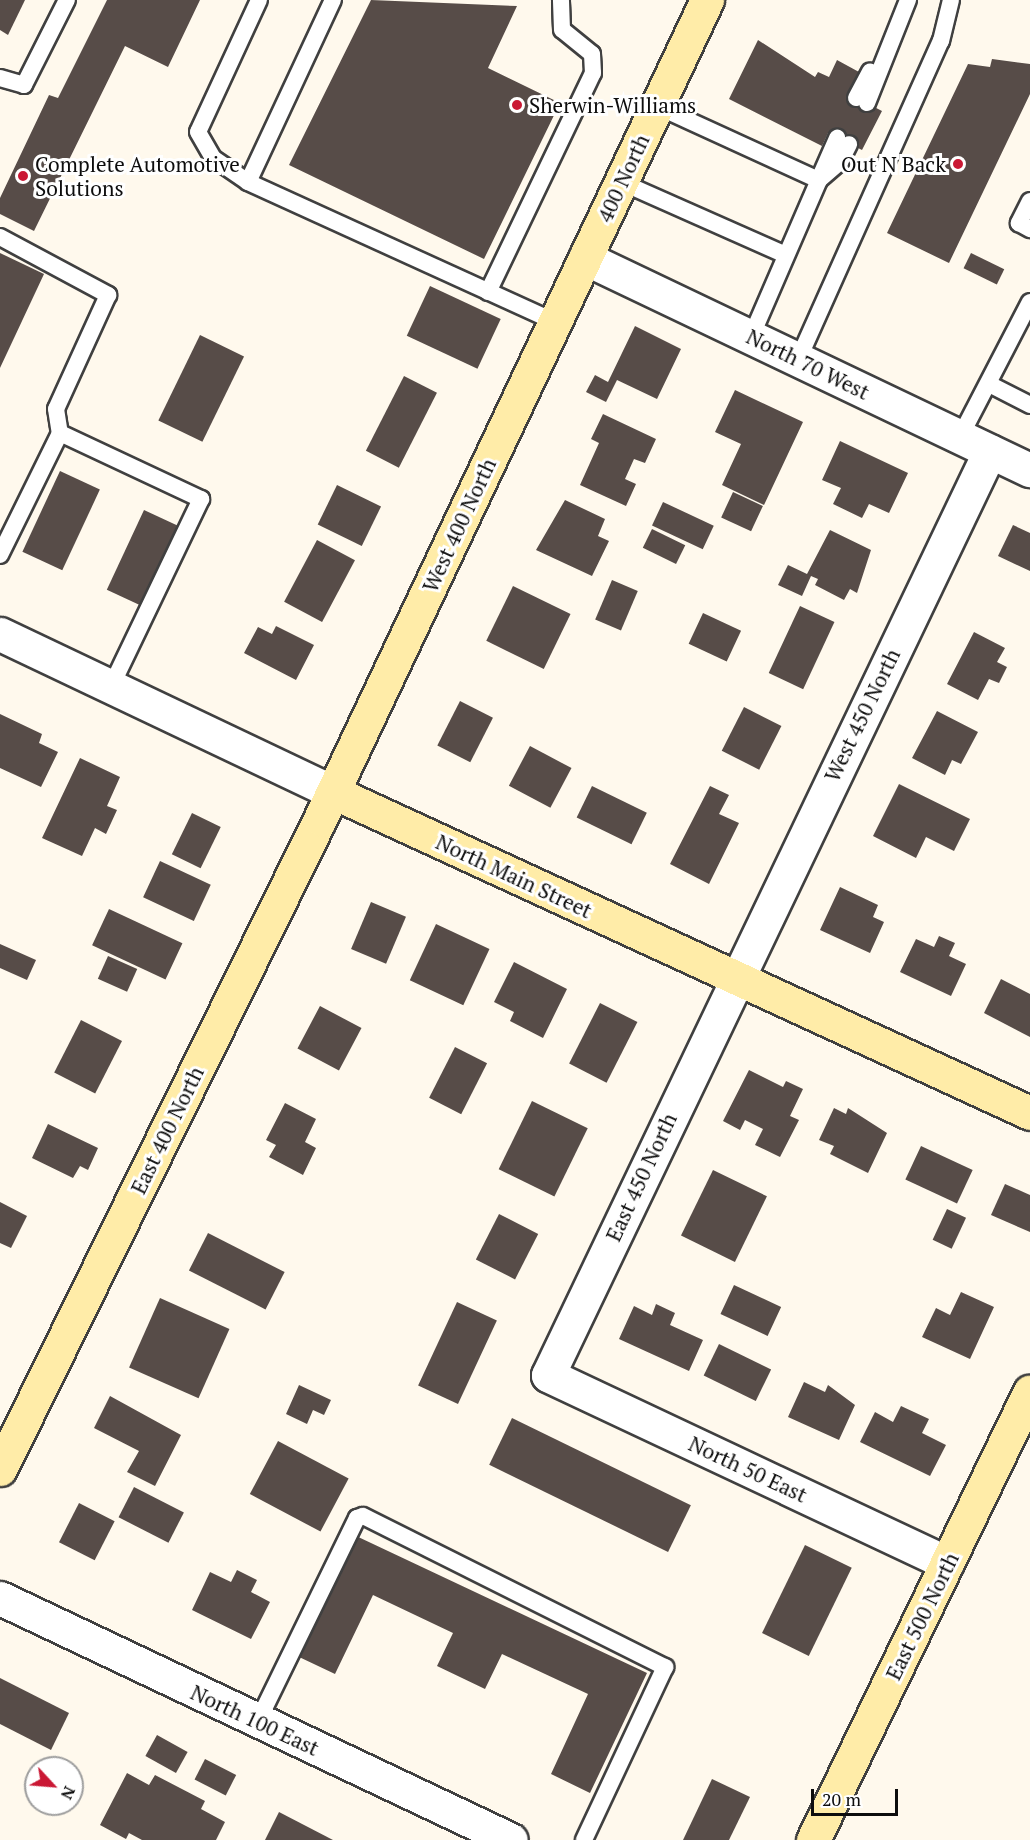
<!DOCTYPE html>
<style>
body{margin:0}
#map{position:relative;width:1030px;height:1840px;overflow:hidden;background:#fff9ed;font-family:"PT Serif",serif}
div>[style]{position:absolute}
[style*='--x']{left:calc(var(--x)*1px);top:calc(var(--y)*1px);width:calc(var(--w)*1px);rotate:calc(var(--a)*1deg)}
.building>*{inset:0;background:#574c48;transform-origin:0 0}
.roads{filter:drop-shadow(2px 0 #404040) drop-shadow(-2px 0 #404040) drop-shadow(0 2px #404040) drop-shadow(0 -2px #404040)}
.lane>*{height:16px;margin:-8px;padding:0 8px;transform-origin:8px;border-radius:8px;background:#fff}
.street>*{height:33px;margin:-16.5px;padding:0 16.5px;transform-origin:16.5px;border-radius:16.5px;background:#fff}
.secondary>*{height:33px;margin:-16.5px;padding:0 16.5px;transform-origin:16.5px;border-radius:16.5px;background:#ffeca8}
.dots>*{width:16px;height:16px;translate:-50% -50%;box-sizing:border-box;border:3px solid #fff;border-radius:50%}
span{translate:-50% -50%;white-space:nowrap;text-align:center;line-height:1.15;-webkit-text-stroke:6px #fff;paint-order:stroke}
.poi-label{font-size:21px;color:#0d0d0d}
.left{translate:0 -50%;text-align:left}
.right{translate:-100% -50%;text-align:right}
.street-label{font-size:21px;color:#0d0d0d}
.north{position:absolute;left:24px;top:1756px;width:60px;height:60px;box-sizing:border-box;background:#fff;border:2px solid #9e9e9e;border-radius:50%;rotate:116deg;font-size:16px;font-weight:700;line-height:24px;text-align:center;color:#0d0d0d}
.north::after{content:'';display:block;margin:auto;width:21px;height:27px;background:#ca1834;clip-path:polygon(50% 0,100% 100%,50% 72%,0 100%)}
.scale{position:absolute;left:811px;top:1789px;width:87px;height:27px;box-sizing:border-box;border:3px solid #0d0d0d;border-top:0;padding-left:8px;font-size:18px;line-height:21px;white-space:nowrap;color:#0d0d0d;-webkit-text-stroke:4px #fff;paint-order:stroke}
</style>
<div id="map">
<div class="building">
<i style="clip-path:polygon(0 0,25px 0,8px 35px,0 30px)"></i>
<i style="clip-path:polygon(107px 0,200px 0,168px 67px,125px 46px,34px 231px,0 214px,0 198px,49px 95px,58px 98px)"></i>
<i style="clip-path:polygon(371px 0,517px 6px,488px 68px,560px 103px,484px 259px,289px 165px)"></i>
<i style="clip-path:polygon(758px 40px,815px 77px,818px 72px,829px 77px,837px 60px,859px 72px,849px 94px,882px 111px,862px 150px,828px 133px,822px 146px,729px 99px)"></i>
<i style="clip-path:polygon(992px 59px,1030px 64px,1030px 94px,949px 263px,887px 233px,968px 64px,990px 67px)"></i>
<i style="clip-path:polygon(0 253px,44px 274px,0 368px)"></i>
<i style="left:971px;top:253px;width:37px;height:17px;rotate:26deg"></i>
<i style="left:430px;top:286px;width:78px;height:55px;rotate:25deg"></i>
<i style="clip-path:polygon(635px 326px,681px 349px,657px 399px,617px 380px,606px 402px,586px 392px,595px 375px,608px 382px)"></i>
<i style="left:200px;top:335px;width:49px;height:95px;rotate:26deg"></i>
<i style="left:404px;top:376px;width:37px;height:84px;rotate:27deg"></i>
<i style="clip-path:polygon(735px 390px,803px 422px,764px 505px,722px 485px,741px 444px,715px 432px)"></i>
<i style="clip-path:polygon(603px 414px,656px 439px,645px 463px,634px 459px,625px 479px,636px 484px,626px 506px,580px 485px,599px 443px,591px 439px)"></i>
<i style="clip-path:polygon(840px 441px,908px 473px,889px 513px,869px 504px,862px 518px,833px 504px,841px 488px,822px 480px)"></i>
<i style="left:60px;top:471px;width:44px;height:89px;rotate:25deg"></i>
<i style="left:337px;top:485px;width:49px;height:44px;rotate:26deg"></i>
<i style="left:733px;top:492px;width:33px;height:28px;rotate:25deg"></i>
<i style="clip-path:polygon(565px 500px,605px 519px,598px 536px,609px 541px,592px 576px,536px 550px)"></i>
<i style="left:663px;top:502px;width:56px;height:26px;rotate:25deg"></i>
<i style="left:144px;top:510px;width:44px;height:88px;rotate:25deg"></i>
<i style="clip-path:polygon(1013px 525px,1030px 533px,1030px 571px,998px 556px)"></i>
<i style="left:652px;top:529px;width:37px;height:21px;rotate:26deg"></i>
<i style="clip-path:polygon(830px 530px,871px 550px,857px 593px,850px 589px,844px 600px,815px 585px,818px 579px,811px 576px,802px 596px,778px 585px,788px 565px,807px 574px)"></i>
<i style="left:317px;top:540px;width:43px;height:70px;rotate:28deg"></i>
<i style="left:612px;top:580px;width:28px;height:43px;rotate:23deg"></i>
<i style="left:513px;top:586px;width:64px;height:61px;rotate:26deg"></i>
<i style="left:800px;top:606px;width:38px;height:74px;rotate:25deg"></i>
<i style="left:703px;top:613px;width:42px;height:34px;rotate:25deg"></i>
<i style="clip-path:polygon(276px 626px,314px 645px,296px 680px,244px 653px,258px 627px,272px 634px)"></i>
<i style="clip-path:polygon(974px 632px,1005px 648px,997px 662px,1007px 667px,999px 683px,989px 679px,978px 700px,947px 684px)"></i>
<i style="left:460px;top:701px;width:37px;height:50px;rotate:27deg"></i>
<i style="left:744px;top:707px;width:42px;height:49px;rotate:27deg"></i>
<i style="clip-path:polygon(937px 711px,978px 732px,961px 764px,952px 760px,945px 775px,912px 758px)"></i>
<i style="clip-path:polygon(0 714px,42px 734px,39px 743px,58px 752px,41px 787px,0 768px)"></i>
<i style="left:530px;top:746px;width:47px;height:45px;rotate:28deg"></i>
<i style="clip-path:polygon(80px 758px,120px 777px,107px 806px,117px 810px,106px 834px,95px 828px,82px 856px,42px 838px)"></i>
<i style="clip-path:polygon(899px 784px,970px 819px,954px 851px,926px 837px,916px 858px,873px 836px)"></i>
<i style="left:592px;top:786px;width:61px;height:35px;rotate:26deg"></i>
<i style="clip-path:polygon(710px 786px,729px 795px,719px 814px,739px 823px,709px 884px,670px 864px)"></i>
<i style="left:192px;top:813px;width:32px;height:46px;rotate:26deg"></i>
<i style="left:160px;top:861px;width:56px;height:40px;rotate:25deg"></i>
<i style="clip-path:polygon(840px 887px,878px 905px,873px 917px,884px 922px,870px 953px,820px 930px)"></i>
<i style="left:371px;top:902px;width:38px;height:51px;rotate:23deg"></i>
<i style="left:109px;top:909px;width:81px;height:40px;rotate:25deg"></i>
<i style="left:436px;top:924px;width:59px;height:62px;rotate:25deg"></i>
<i style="clip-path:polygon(939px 936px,955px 943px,949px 956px,966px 964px,951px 996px,900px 972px,916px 939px,934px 947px)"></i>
<i style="clip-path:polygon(0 944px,36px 960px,27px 980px,0 968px)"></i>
<i style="left:108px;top:956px;width:32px;height:25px;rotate:24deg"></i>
<i style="clip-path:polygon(514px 962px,567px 989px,543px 1038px,510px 1021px,514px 1012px,494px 1002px)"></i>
<i style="clip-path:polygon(1001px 979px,1030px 994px,1030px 1037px,984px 1013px)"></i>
<i style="left:600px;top:1003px;width:42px;height:68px;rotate:27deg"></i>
<i style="left:320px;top:1006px;width:47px;height:48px;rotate:28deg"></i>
<i style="left:81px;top:1020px;width:46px;height:59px;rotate:27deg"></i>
<i style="left:455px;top:1047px;width:36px;height:57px;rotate:27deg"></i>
<i style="clip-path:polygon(749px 1070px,783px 1087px,786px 1081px,803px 1089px,790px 1116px,799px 1120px,780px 1157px,755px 1145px,763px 1129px,745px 1120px,740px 1130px,723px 1121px)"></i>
<i style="left:532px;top:1101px;width:62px;height:76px;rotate:26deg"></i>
<i style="clip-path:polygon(285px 1103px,316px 1119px,305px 1142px,316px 1148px,303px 1175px,269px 1157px,276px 1145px,266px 1140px)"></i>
<i style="clip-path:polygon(834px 1108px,846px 1114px,848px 1108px,887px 1133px,868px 1173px,830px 1154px,834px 1146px,819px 1140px)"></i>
<i style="clip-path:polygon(48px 1124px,98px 1148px,88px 1170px,80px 1166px,73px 1178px,32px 1158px)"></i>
<i style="left:921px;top:1146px;width:57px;height:37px;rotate:25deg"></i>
<i style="left:713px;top:1170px;width:60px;height:73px;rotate:26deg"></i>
<i style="clip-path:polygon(1005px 1184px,1030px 1195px,1030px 1232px,991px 1215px)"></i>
<i style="clip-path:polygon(0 1202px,27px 1216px,11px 1248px,0 1243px)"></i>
<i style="left:947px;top:1209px;width:21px;height:34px;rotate:25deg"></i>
<i style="left:499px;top:1214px;width:44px;height:51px;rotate:27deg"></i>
<i style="left:208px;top:1233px;width:86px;height:42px;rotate:27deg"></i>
<i style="left:734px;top:1285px;width:52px;height:32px;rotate:25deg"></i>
<i style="clip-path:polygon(961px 1292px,994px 1307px,970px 1359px,922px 1337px,936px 1308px,950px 1315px)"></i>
<i style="left:160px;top:1298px;width:76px;height:76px;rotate:24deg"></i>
<i style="left:457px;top:1302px;width:44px;height:92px;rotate:25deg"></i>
<i style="clip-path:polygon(656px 1304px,675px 1313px,670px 1325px,703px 1340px,689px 1371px,619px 1339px,634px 1306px,652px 1315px)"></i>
<i style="left:719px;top:1344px;width:58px;height:35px;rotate:26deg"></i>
<i style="clip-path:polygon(804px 1382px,825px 1392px,828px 1385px,855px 1405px,839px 1440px,788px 1417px)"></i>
<i style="clip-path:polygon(299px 1385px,331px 1400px,324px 1415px,313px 1410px,307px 1424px,286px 1414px)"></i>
<i style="clip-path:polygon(110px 1396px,181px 1435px,155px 1486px,127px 1472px,139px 1451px,94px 1428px)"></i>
<i style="clip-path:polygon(901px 1406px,929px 1419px,922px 1433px,946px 1445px,930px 1476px,860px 1442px,875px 1412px,893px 1422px)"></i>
<i style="left:512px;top:1418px;width:199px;height:52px;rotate:26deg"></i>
<i style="left:278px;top:1441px;width:80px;height:60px;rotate:28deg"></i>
<i style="left:134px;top:1487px;width:56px;height:34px;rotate:27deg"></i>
<i style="left:79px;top:1503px;width:40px;height:44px;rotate:27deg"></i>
<i style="clip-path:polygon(354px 1535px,647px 1673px,590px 1793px,551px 1774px,588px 1694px,502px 1654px,485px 1689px,437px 1666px,453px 1633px,373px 1595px,335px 1674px,297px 1656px)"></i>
<i style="left:805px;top:1545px;width:52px;height:98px;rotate:26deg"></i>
<i style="clip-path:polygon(237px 1570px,257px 1580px,251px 1592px,270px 1602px,251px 1639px,192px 1610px,210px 1572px,231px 1582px)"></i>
<i style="clip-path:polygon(0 1678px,69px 1713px,51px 1750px,0 1724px)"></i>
<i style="left:157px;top:1735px;width:35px;height:24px;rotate:29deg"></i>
<i style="left:205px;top:1759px;width:35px;height:23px;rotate:27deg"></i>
<i style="clip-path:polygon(127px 1773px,149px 1785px,155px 1775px,205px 1801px,201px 1809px,225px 1822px,216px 1840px,142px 1840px,129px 1833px,126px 1839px,100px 1825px)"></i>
<i style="clip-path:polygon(712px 1779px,750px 1797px,729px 1840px,683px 1840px)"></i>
<i style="clip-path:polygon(279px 1812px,333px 1840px,265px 1840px)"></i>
</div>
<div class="roads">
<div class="lane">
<i style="--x:259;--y:0;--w:145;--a:114.8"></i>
<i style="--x:198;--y:132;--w:30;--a:60"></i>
<i style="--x:213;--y:158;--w:42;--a:34.4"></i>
<i style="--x:248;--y:182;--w:201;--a:-65"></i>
<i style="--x:0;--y:78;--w:25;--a:16"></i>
<i style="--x:24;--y:85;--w:95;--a:-63.2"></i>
<i style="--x:856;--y:98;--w:30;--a:-62"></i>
<i style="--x:867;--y:103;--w:111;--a:-68.3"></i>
<i style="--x:657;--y:106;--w:178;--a:24.6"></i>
<i style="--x:819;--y:180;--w:171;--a:113.4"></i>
<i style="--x:820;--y:177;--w:43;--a:-66.4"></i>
<i style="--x:819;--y:180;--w:28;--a:-41"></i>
<i style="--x:840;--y:162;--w:20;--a:-63"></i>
<i style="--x:248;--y:182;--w:337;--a:24.5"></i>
<i style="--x:621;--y:182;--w:180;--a:23.9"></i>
<i style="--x:1030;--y:201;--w:25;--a:117"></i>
<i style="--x:1019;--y:223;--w:13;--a:29"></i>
<i style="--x:0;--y:237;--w:123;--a:28.2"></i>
<i style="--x:108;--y:295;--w:125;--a:114.5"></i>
<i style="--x:56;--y:409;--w:24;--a:81"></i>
<i style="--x:488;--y:292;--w:243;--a:-64.4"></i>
<i style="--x:593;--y:73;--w:19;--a:-93"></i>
<i style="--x:592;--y:54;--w:38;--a:-141"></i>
<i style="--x:562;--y:30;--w:30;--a:-92"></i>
<i style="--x:798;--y:360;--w:350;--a:-65.9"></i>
<i style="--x:941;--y:41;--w:42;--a:-76.3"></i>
<i style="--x:989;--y:384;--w:46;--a:27.1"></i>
<i style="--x:960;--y:437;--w:152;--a:-62.6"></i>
<i style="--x:0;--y:555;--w:136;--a:-63.8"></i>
<i style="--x:60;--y:433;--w:156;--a:25.1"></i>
<i style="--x:201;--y:499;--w:208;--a:115.6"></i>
<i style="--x:258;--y:1721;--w:226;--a:-64"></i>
<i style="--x:357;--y:1518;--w:6;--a:-18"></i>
<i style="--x:363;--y:1516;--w:338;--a:26.6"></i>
<i style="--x:665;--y:1667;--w:191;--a:115.1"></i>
</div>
<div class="street">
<i style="--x:585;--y:258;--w:493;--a:25.5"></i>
<i style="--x:0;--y:634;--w:369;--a:25.4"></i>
<i style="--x:947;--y:1563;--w:441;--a:-154.8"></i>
<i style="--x:548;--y:1375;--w:1024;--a:-64.44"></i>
<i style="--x:0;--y:1598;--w:565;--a:25.34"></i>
</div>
<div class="secondary">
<i style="--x:333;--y:792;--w:767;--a:24.73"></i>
<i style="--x:0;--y:1469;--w:724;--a:-63.79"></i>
<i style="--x:320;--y:819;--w:906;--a:-64.71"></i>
<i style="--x:813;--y:1840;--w:498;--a:-64.2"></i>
</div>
</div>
<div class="dots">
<i style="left:517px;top:105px;background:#ca1834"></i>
<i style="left:958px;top:164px;background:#ca1834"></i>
<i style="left:23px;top:176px;background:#ca1834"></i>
</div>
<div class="poi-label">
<span class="left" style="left:529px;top:105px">Sherwin-Williams</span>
<span class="left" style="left:35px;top:176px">Complete Automotive<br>Solutions</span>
<span class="right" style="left:946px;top:164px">Out N Back</span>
</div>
<div class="street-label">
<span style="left:623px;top:178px;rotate:-65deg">400 North</span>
<span style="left:808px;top:364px;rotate:26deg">North 70 West</span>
<span style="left:459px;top:525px;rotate:-65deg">West 400 North</span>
<span style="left:862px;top:715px;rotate:-64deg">West 450 North</span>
<span style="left:514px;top:876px;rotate:25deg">North Main Street</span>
<span style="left:167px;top:1130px;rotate:-64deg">East 400 North</span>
<span style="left:641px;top:1177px;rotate:-65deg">East 450 North</span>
<span style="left:748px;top:1469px;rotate:25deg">North 50 East</span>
<span style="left:922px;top:1616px;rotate:-64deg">East 500 North</span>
<span style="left:255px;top:1720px;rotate:25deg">North 100 East</span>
</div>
<div class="north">N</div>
<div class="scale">20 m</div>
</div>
